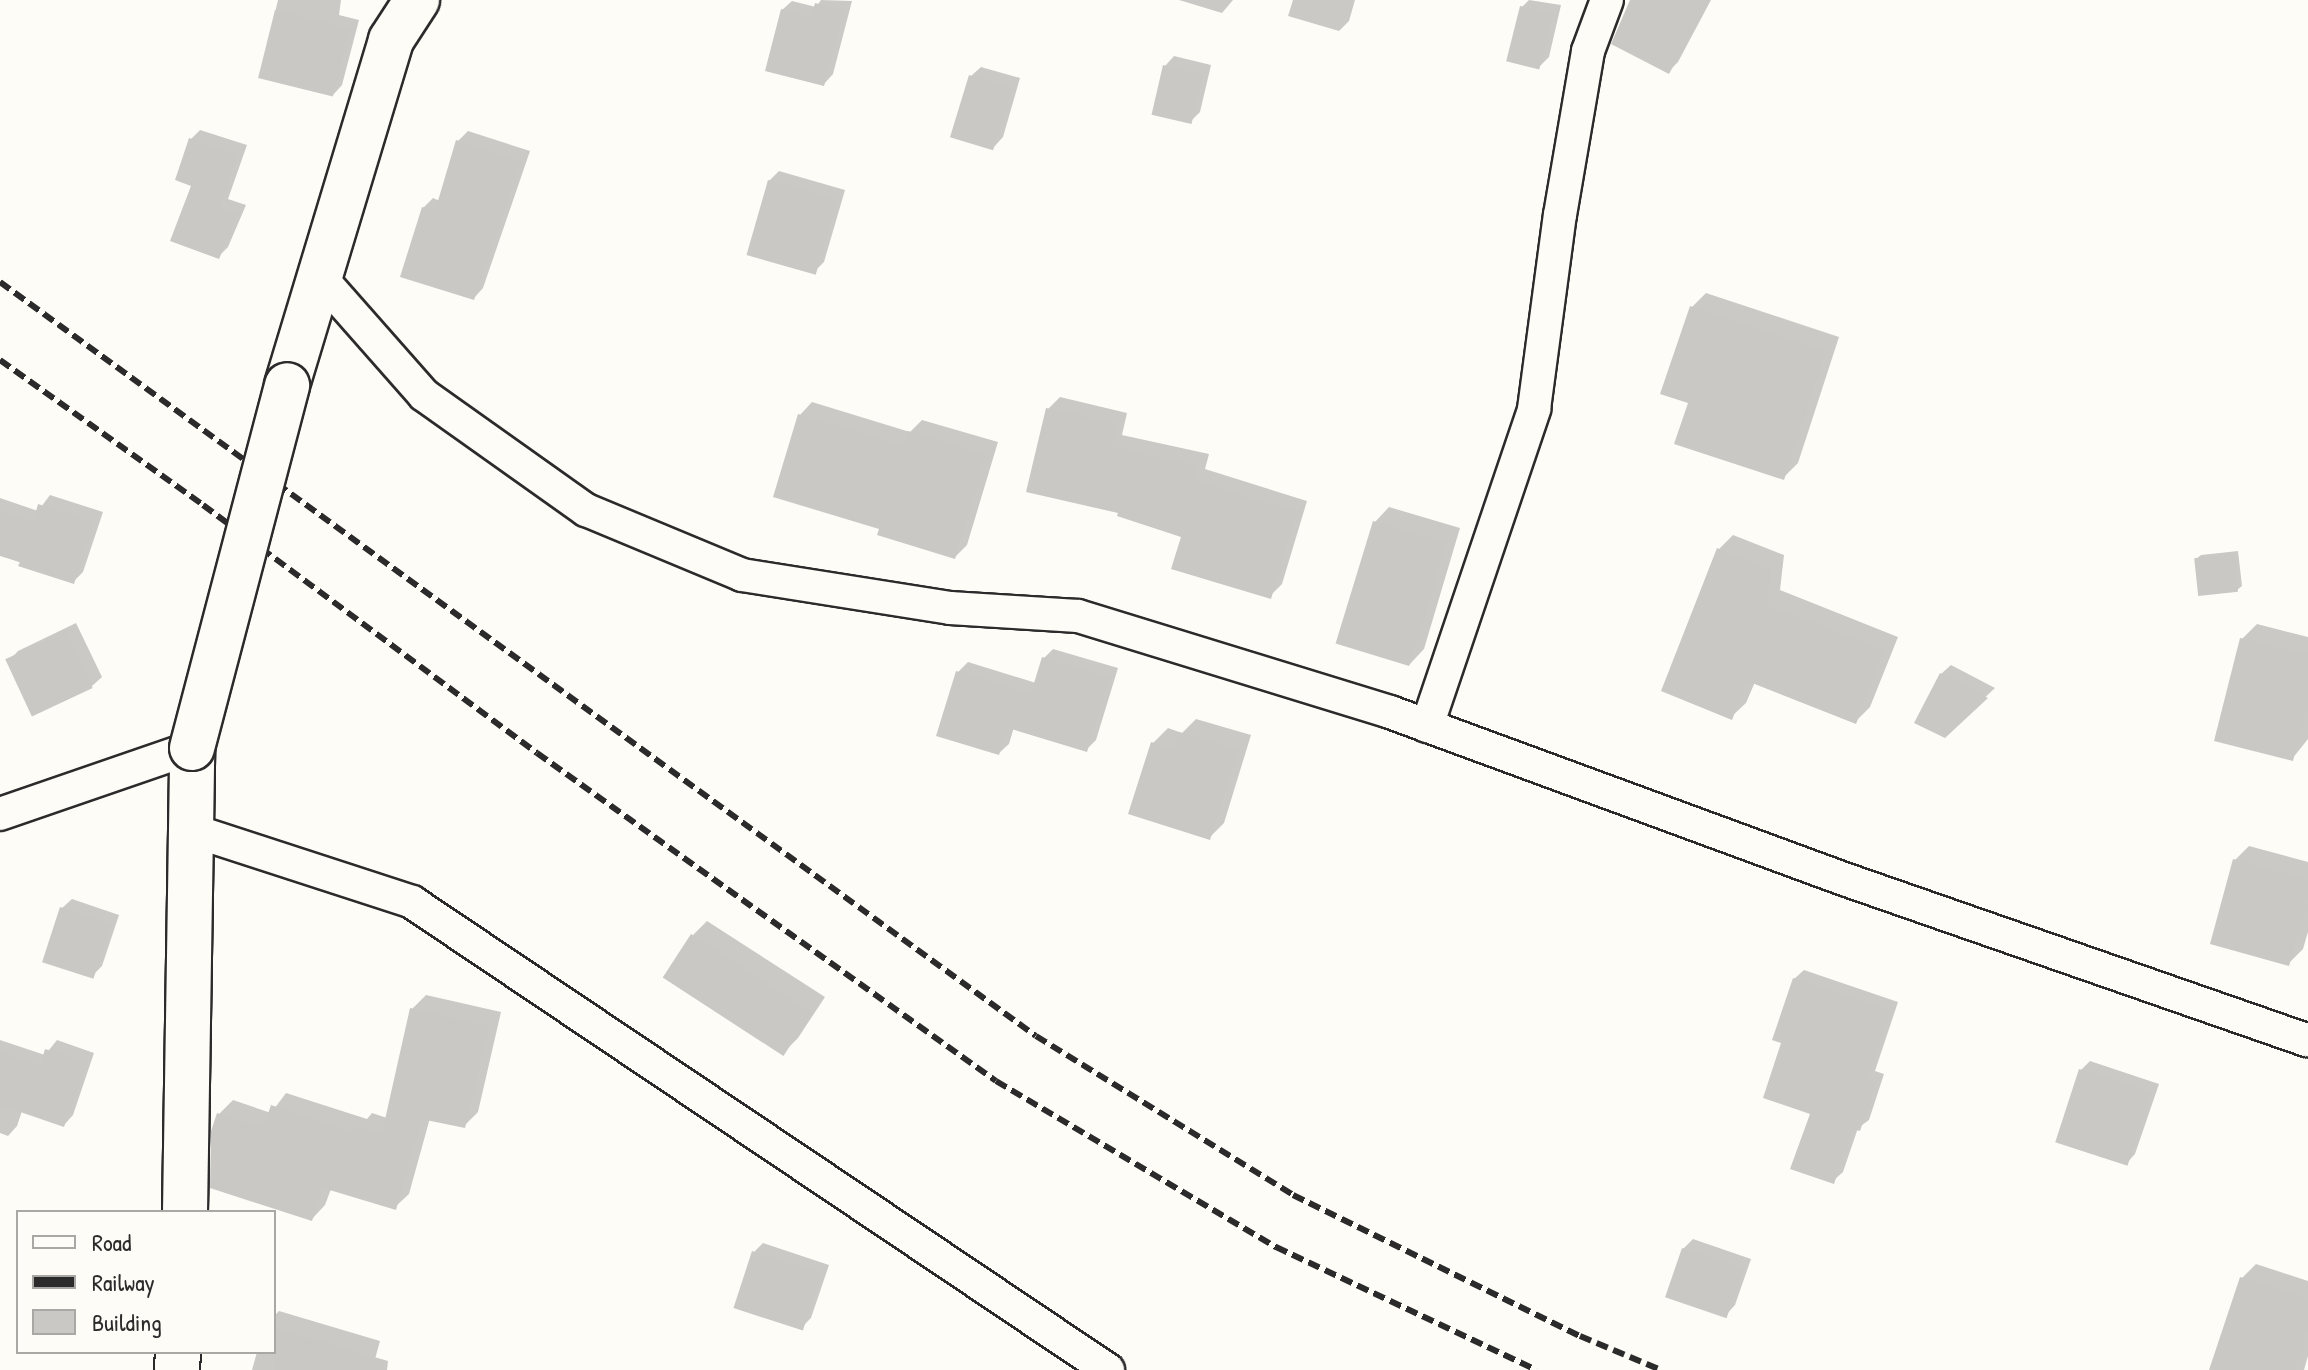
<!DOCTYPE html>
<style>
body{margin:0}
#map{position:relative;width:2308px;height:1370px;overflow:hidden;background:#fdfcf7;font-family:"Patrick Hand",sans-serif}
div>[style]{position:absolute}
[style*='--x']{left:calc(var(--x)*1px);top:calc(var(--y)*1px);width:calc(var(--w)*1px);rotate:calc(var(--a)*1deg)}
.shadow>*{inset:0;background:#0003}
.building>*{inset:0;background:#c9c8c4;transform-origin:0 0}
.roads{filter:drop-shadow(2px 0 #2b2b2b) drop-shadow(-2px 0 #2b2b2b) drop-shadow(0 2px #2b2b2b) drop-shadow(0 -2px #2b2b2b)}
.minor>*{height:32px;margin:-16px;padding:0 16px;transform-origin:16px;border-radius:16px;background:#fdfcf7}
.secondary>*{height:44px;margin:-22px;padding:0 22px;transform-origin:22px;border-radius:22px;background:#fdfcf7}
.rail>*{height:6px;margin-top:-3px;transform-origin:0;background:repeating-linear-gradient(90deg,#2b2b2b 0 12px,transparent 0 18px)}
.bridges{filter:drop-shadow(2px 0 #2b2b2b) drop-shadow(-2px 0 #2b2b2b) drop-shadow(0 2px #2b2b2b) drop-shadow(0 -2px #2b2b2b)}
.secondary-bridge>*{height:44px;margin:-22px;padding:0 22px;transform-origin:22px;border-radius:22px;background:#fdfcf7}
span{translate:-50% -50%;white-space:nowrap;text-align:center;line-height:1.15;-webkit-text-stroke:8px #fdfcf7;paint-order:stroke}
.legend{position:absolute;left:16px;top:1210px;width:260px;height:144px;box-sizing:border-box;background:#fdfcf7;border:2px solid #a9a8a5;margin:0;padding:10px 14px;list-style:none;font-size:24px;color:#2b2b2b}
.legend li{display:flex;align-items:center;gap:16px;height:40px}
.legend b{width:40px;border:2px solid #a9a8a5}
</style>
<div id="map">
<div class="shadow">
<i style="clip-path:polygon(278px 0,341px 0,339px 15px,359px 20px,342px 85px,333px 95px,260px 77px)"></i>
<i style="clip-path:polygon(821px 0,852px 1px,833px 74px,824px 84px,782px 10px,792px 1px,816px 7px)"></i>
<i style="clip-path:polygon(1179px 0,1233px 0,1222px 13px)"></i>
<i style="clip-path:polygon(1293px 0,1355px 0,1349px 21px,1339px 31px,1288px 16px)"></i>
<i style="clip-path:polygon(1529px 0,1561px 5px,1549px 57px,1539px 67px,1522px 7px)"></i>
<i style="clip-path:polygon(1634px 0,1711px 0,1678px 62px,1669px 71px)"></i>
<i style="clip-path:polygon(1174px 56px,1211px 65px,1200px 112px,1190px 122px,1165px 66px)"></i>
<i style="clip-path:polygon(981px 67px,1020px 78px,1003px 137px,994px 147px,971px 76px)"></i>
<i style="clip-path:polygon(200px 130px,247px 145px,228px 199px,246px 205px,228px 247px,218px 257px,193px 185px,191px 139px)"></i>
<i style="clip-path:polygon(468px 131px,530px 151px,483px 288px,474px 298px,423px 208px,433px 198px,440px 201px,458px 141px)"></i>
<i style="clip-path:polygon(779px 171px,845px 190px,824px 262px,814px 272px,769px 181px)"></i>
<i style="clip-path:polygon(1706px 293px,1839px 337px,1798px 463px,1783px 478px,1691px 402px,1692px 307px)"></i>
<i style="clip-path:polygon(1060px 397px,1127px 413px,1122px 435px,1209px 454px,1205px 469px,1307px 501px,1282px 584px,1270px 596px,1183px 535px,1048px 409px)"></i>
<i style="clip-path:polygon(812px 402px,910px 432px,922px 420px,998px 442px,967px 545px,955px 557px,800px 415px)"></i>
<i style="clip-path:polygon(50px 495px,103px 512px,83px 572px,73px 582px,0 555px,0 498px,38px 511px)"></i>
<i style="clip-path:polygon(1389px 507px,1460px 528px,1424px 649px,1410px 664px,1375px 522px)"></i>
<i style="clip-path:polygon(1733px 535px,1784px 555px,1780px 590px,1898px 637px,1870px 707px,1856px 721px,1755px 682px,1746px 703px,1731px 717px,1719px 549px)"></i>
<i style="clip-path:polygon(2238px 551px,2242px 586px,2237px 590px,2196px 559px,2201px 555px)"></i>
<i style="clip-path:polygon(76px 623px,102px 677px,92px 686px,9px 661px,18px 651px)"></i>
<i style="clip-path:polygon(2257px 624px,2308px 637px,2308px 739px,2292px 759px,2242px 639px)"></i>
<i style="clip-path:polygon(1053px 649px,1118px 668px,1096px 740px,1087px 749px,1014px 727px,1009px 744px,999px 753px,958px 672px,968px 662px,1036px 683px,1044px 658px)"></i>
<i style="clip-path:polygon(1951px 665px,1995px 688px,1944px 736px,1941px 674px)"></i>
<i style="clip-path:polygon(1196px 719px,1251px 735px,1224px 823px,1210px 837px,1153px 743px,1168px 728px,1182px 733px)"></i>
<i style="clip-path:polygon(2249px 846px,2308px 862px,2308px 932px,2303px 949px,2288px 964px,2235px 860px)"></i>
<i style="clip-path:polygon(72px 899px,119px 915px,102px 966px,92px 976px,62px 908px)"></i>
<i style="clip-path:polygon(707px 921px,825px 997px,798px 1038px,783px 1053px,692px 936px)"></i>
<i style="clip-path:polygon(1804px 970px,1898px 1002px,1875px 1071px,1884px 1074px,1869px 1120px,1858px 1128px,1843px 1172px,1833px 1181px,1812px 1113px,1784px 1042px,1794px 979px)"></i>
<i style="clip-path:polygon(426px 995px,501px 1012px,478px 1112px,464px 1126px,430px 1118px,409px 1194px,395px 1207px,331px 1189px,325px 1205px,312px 1219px,219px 1114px,233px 1100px,271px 1113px,286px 1093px,367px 1119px,372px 1113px,387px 1118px,412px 1009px)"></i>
<i style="clip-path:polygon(0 1040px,45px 1055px,57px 1040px,94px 1053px,73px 1115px,64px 1125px,22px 1111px,17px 1126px,8px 1136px,0 1133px)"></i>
<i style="clip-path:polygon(2090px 1061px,2159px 1084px,2135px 1154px,2126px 1164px,2081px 1070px)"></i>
<i style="clip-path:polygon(1693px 1239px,1751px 1259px,1735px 1305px,1726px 1315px,1683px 1249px)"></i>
<i style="clip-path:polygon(763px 1243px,829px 1265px,811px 1318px,801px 1328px,754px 1252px)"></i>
<i style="clip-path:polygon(2256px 1264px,2308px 1281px,2308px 1356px,2304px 1370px,2232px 1370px,2242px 1278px)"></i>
<i style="clip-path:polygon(279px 1311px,380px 1341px,372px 1370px,252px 1370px,257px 1352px,274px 1352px,274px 1316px)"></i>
</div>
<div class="building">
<i style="clip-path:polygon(1630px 0,1709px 0,1669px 74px,1611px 44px)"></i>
<i style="clip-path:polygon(815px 3px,844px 11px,824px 86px,765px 71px,781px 9px,811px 17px)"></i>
<i style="left:1520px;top:6px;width:34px;height:57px;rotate:14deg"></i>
<i style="left:275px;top:10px;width:77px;height:70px;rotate:14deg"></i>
<i style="left:1163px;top:65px;width:41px;height:51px;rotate:13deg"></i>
<i style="left:969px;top:75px;width:45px;height:65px;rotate:17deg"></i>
<i style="clip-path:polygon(189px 138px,238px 155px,220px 208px,238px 214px,219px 259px,170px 241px,191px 186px,175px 180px)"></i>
<i style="clip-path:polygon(456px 140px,522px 161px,474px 300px,400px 277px,422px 207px,435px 211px)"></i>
<i style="left:768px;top:180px;width:72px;height:78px;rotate:16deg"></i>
<i style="clip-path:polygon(1690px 306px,1826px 351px,1784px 480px,1674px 444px,1688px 403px,1660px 394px)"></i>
<i style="clip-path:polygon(1046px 408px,1116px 424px,1111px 447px,1199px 466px,1194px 481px,1297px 512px,1271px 599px,1171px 569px,1181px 537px,1117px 516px,1118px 513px,1026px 492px)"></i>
<i style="clip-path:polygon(798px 414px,904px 446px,908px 431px,986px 455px,955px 559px,877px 535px,879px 529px,773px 497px)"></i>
<i style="clip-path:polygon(38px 504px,94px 522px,74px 584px,18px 566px,20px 562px,0 556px,0 511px,33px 522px)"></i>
<i style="left:1373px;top:521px;width:77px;height:128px;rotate:17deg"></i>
<i style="clip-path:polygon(1717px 548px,1770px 570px,1767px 605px,1884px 651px,1856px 724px,1747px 681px,1732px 720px,1661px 691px)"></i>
<i style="left:2234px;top:554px;width:38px;height:40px;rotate:84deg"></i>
<i style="left:66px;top:631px;width:63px;height:67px;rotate:65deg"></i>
<i style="clip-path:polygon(2240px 638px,2308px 655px,2308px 701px,2293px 761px,2214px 741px)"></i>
<i style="clip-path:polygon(1042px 657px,1109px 678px,1087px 752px,1008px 728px,999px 755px,936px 736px,956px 671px,1031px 693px)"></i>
<i style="clip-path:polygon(1940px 673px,1988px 698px,1945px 738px,1914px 723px)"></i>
<i style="clip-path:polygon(1179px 732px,1238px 750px,1210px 840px,1128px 814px,1151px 742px,1175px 749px)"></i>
<i style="clip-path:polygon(2233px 859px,2308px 880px,2308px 899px,2289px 966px,2210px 944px)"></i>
<i style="left:60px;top:907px;width:54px;height:58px;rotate:18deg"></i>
<i style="left:691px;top:934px;width:144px;height:52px;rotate:33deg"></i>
<i style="clip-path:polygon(1793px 978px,1890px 1011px,1867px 1080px,1876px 1083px,1860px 1131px,1853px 1129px,1834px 1184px,1790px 1169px,1810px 1114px,1763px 1098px,1781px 1043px,1772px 1040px)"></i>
<i style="clip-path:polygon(410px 1008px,489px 1026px,465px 1128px,421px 1119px,396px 1210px,323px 1188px,312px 1221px,210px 1188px,211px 1131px,217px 1113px,263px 1128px,271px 1105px,354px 1132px,356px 1126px,382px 1133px)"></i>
<i style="clip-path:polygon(45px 1049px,86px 1062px,64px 1127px,0 1105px,0 1053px,40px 1066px)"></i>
<i style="left:2079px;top:1069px;width:76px;height:77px;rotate:18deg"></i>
<i style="left:1682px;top:1248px;width:65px;height:52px;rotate:19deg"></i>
<i style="left:752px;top:1251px;width:73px;height:60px;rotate:18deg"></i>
<i style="clip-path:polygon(2240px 1277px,2308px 1300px,2308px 1331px,2295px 1370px,2209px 1370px)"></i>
<i style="clip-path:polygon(274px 1328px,388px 1361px,387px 1370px,274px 1370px)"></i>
</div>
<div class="roads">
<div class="minor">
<i style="--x:320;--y:277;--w:157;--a:48.6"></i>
<i style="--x:424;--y:395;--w:199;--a:35.4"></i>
<i style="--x:586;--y:510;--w:169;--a:22.6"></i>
<i style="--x:742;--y:575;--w:211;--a:9"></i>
<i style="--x:950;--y:608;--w:128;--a:3.6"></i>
<i style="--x:1078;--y:616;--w:326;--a:17.1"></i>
<i style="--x:1390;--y:712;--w:484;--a:20.2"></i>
<i style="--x:1844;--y:879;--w:491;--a:19.2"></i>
<i style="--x:1427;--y:726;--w:335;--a:-71.3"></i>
<i style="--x:1534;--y:409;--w:196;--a:-82.4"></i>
<i style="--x:1560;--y:215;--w:166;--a:-80.3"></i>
<i style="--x:1588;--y:51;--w:54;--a:-69.6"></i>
<i style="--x:0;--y:814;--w:203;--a:-19"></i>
<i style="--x:191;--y:830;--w:232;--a:18"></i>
<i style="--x:412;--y:902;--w:839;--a:33.92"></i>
</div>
<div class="secondary">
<i style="--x:287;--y:385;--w:360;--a:-73.2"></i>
<i style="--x:391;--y:40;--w:48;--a:-57"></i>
<i style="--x:185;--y:1212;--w:464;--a:-89.1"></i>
<i style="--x:177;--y:1370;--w:18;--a:-87"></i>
</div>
</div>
<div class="rail">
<i style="--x:0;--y:282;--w:1281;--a:36.05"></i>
<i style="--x:1036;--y:1036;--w:302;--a:31.7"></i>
<i style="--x:1293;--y:1195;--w:320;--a:26.2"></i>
<i style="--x:1580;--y:1336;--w:88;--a:22.8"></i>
<i style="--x:0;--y:360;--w:249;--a:35.5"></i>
<i style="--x:203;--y:505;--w:416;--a:36.6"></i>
<i style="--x:537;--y:753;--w:564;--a:35.55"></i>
<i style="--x:996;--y:1081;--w:326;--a:30.7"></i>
<i style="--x:1276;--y:1247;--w:288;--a:25.3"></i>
</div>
<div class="bridges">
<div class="secondary-bridge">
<i style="--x:192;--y:748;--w:375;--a:-75.3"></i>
</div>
</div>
<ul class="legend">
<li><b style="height:10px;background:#fdfcf7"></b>Road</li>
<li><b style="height:10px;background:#2b2b2b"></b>Railway</li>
<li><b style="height:22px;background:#c9c8c4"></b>Building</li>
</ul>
</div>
